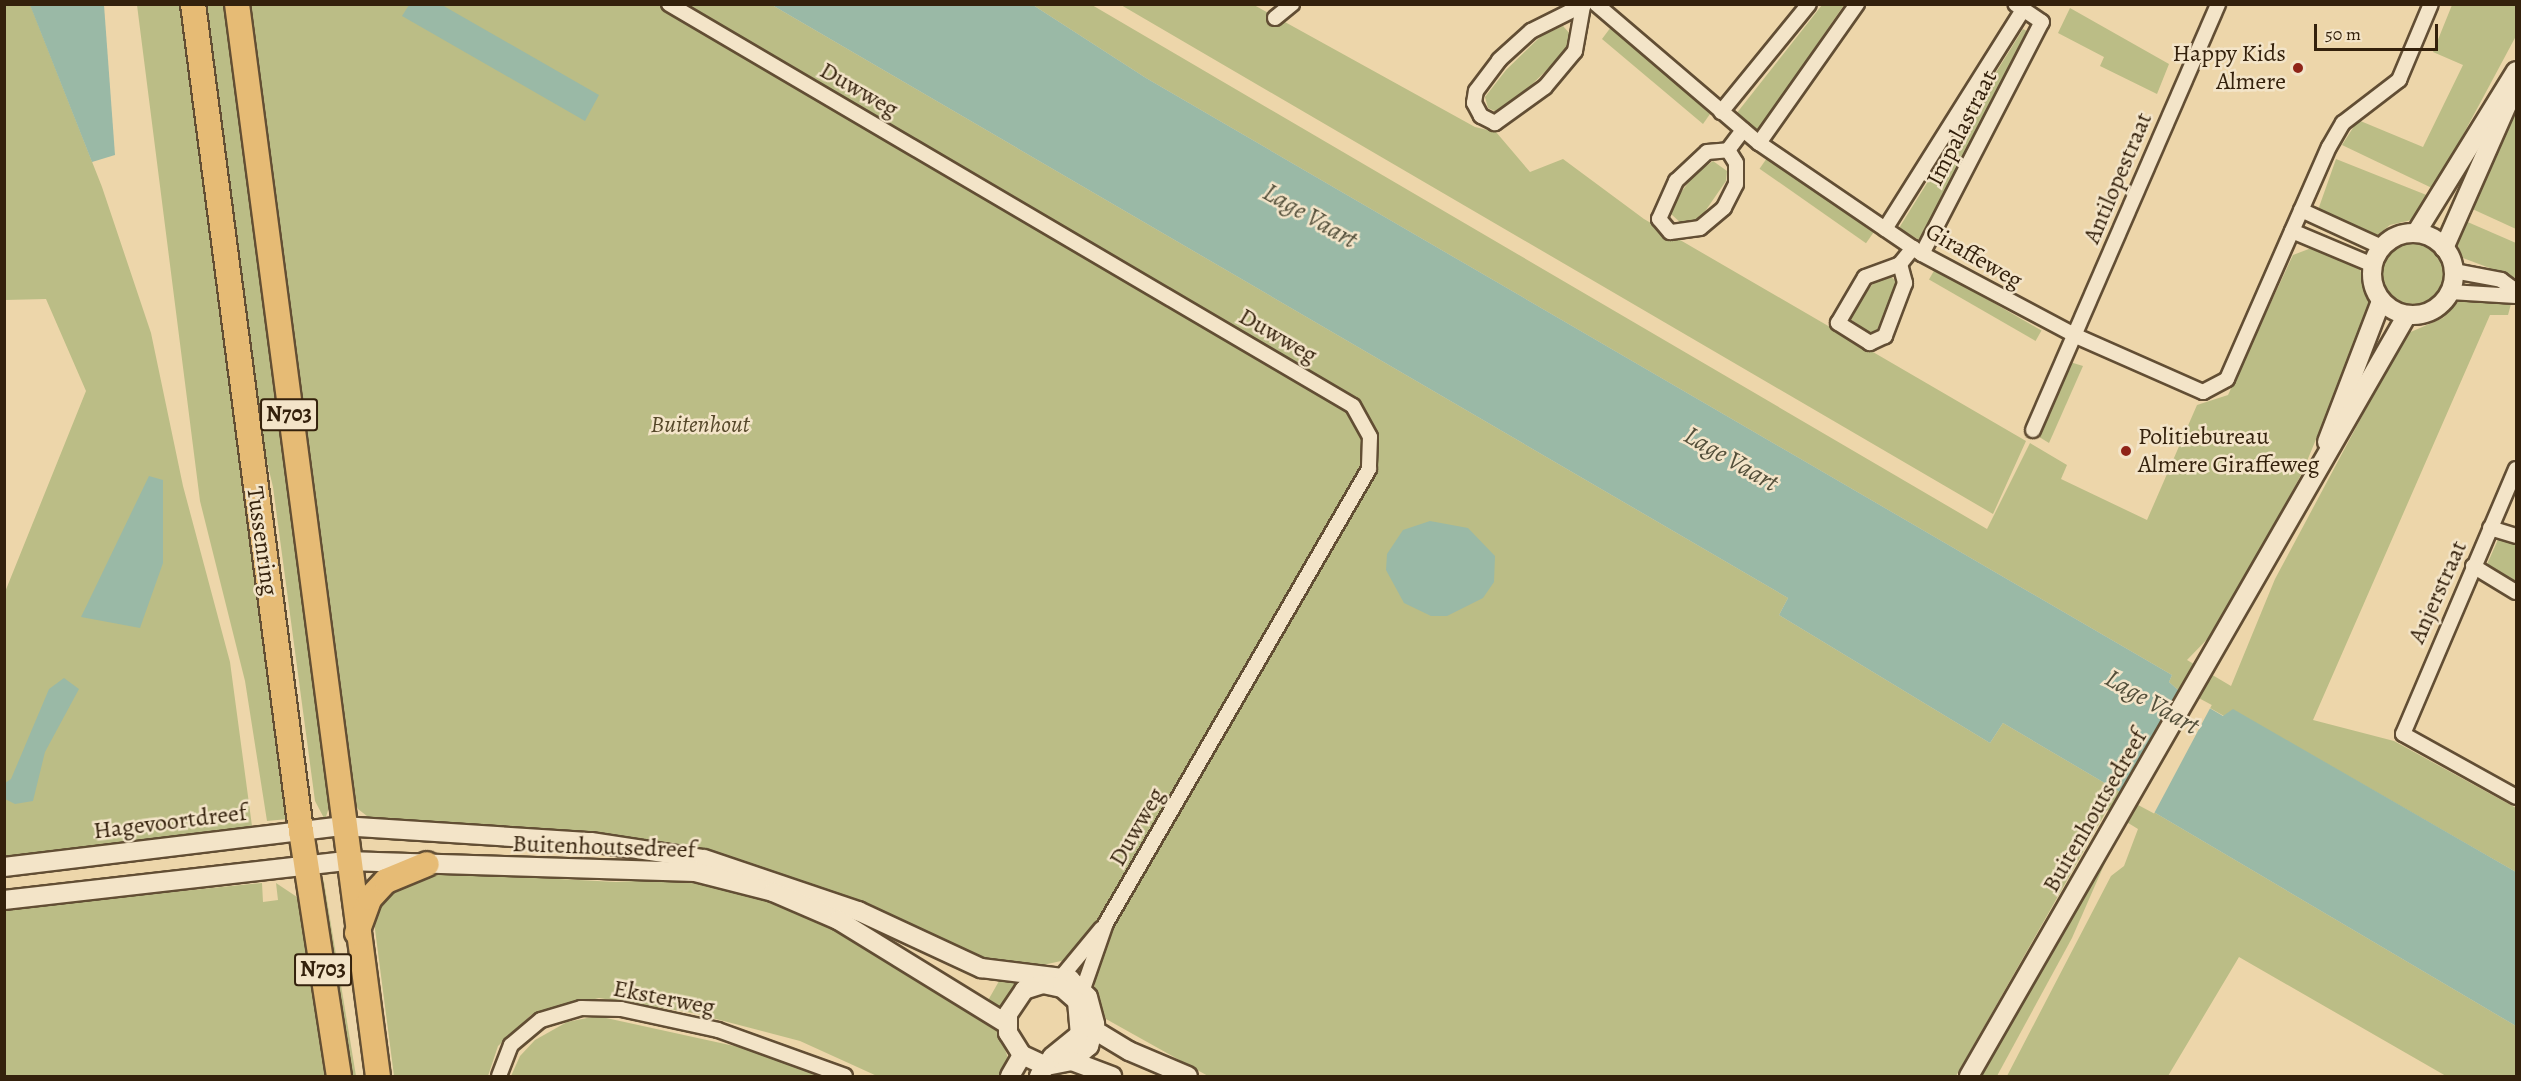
<!DOCTYPE html>
<style>
body{margin:0}
#map{position:relative;width:2521px;height:1081px;overflow:hidden;background:#edd6aa;font-family:Alegreya,serif}
div>[style]{position:absolute}
[style*='--x']{left:calc(var(--x)*1px);top:calc(var(--y)*1px);width:calc(var(--w)*1px);rotate:calc(var(--a)*1deg)}
.green>*{inset:0;background:#bbbd86;transform-origin:0 0}
.round{border-radius:50%}
.water>*{inset:0;background:#9ab9a6}
.pier>*{inset:0;background:#edd6aa;transform-origin:0 0}
.roads{filter:drop-shadow(2px 0 #624e34) drop-shadow(-2px 0 #624e34) drop-shadow(0 2px #624e34) drop-shadow(0 -2px #624e34)}
.street>*{height:14px;margin:-7px;padding:0 7px;transform-origin:7px;border-radius:7px;background:#f3e4c8}
.secondary>*{height:18px;margin:-9px;padding:0 9px;transform-origin:9px;border-radius:9px;background:#f3e4c8}
.secondary>.ring{margin:-9px;padding:0;box-sizing:content-box;background:none;border:18px solid #f3e4c8;border-radius:50%}
.highway>*{height:24px;margin:-12px;padding:0 12px;transform-origin:12px;border-radius:12px;background:#e6bb75}
.dots>*{width:16px;height:16px;translate:-50% -50%;box-sizing:border-box;border:3px solid #f3e4c8;border-radius:50%}
span{translate:-50% -50%;white-space:nowrap;text-align:center;line-height:1.15;-webkit-text-stroke:5px #f3e4c8;paint-order:stroke}
.shield-label span{padding:2px 4px;background:#f3e4c8;border:2px solid;border-radius:4px;-webkit-text-stroke-width:0}
.shield-label{font-size:22px;color:#34210c;font-weight:700}
.poi-label{font-size:24px;color:#34210c}
.right{translate:-100% -50%;text-align:right}
.left{translate:0 -50%;text-align:left}
.street-label{font-size:24px;color:#34210c}
.park-label{font-size:24px;color:#56482a;font-style:italic}
.water-label{font-size:26px;color:#534f3a;font-style:italic}
.frame{position:absolute;inset:0;border:6px solid #34210c;pointer-events:none}
.scale{position:absolute;left:2314px;top:24px;width:124px;height:27px;box-sizing:border-box;border:3px solid #34210c;border-top:0;padding-left:8px;font-size:18px;line-height:21px;white-space:nowrap;color:#34210c;-webkit-text-stroke:4px #f3e4c8;paint-order:stroke}
</style>
<div id="map">
<div class="green">
<i style="clip-path:polygon(30px 4px,102px 187px,151px 333px,183px 486px,230px 662px,252px 826px,5px 861px,5px 592px,86px 391px,46px 299px,5px 300px,5px 5px)"></i>
<i style="clip-path:polygon(137px 5px,185px 5px,288px 819px,267px 821px,245px 681px,200px 501px)"></i>
<i style="clip-path:polygon(207px 5px,224px 5px,329px 807px,325px 820px,315px 801px,273px 487px,256px 416px)"></i>
<i style="clip-path:polygon(250px 5px,772px 5px,1788px 598px,1779px 615px,1990px 743px,2003px 723px,2516px 1026px,2516px 1076px,2446px 1076px,2239px 957px,2168px 1076px,2007px 1076px,2111px 876px,2124px 866px,2138px 829px,2107px 810px,1956px 1076px,1208px 1076px,1106px 1019px,1094px 993px,1096px 971px,1070px 959px,1025px 969px,996px 1024px,1008px 1058px,1003px 1076px,877px 1076px,800px 1041px,693px 1013px,599px 998px,531px 1015px,498px 1046px,488px 1076px,394px 1076px,373px 914px,380px 897px,428px 872px,616px 882px,690px 878px,745px 888px,855px 935px,982px 1011px,1007px 967px,717px 854px,593px 832px,372px 820px,358px 809px,350px 796px)"></i>
<i style="clip-path:polygon(1033px 5px,1092px 5px,1987px 529px,2030px 443px,2067px 465px,2061px 479px,2147px 520px,2197px 405px,2228px 395px,2293px 255px,2314px 247px,2358px 264px,2372px 305px,2302px 473px,2219px 627px,2187px 660px,2231px 686px,2275px 579px,2406px 334px,2443px 318px,2463px 297px,2495px 297px,2511px 304px,2508px 315px,2490px 315px,2313px 720px,2394px 741px,2516px 808px,2516px 872px,2233px 710px,2224px 716px,2177px 689px,2169px 682px,2172px 675px,1146px 78px)"></i>
<i style="clip-path:polygon(1121px 5px,1254px 5px,1475px 127px,1496px 132px,1530px 172px,1563px 159px,1644px 219px,2026px 441px,1993px 514px)"></i>
<i style="clip-path:polygon(1822px 5px,1844px 5px,1758px 130px,1736px 114px)"></i>
<i style="clip-path:polygon(2452px 5px,2516px 5px,2516px 36px,2434px 189px,2342px 145px,2358px 120px,2423px 147px,2463px 65px,2433px 52px)"></i>
<i style="clip-path:polygon(2070px 8px,2169px 64px,2157px 94px,2100px 66px,2104px 57px,2058px 33px)"></i>
<i style="clip-path:polygon(1563px 26px,1571px 35px,1566px 51px,1510px 106px,1499px 113px,1488px 108px,1485px 97px,1506px 70px,1541px 36px)"></i>
<i style="clip-path:polygon(1611px 27px,1710px 114px,1703px 124px,1602px 39px)"></i>
<i style="clip-path:polygon(2023px 29px,2027px 31px,1921px 241px,1899px 228px)"></i>
<i style="clip-path:polygon(2516px 103px,2516px 229px,2468px 207px)"></i>
<i style="left:1767px;top:158px;width:130px;height:13px;rotate:35deg"></i>
<i style="clip-path:polygon(2336px 159px,2429px 196px,2416px 219px,2390px 225px,2375px 237px,2318px 210px)"></i>
<i style="clip-path:polygon(1713px 161px,1727px 171px,1726px 181px,1697px 223px,1682px 224px,1671px 214px,1673px 203px,1694px 175px)"></i>
<i style="clip-path:polygon(2463px 220px,2516px 243px,2516px 278px,2463px 258px,2455px 239px)"></i>
<i class="round" style="left:2382px;top:242px;width:62px;height:62px"></i>
<i style="left:1935px;top:269px;width:123px;height:12px;rotate:30deg"></i>
<i style="clip-path:polygon(1889px 275px,1897px 282px,1874px 337px,1848px 317px,1878px 277px)"></i>
<i style="clip-path:polygon(2070px 362px,2083px 366px,2049px 443px,2036px 435px)"></i>
<i style="clip-path:polygon(2500px 535px,2516px 541px,2516px 587px,2484px 571px)"></i>
<i style="clip-path:polygon(2108px 856px,2072px 938px,1997px 1076px,1977px 1076px)"></i>
<i style="clip-path:polygon(319px 868px,324px 882px,356px 1076px,343px 1076px)"></i>
<i style="clip-path:polygon(262px 883px,263px 902px,278px 900px,276px 883px,303px 901px,327px 1076px,5px 1076px,5px 909px)"></i>
<i style="clip-path:polygon(597px 1016px,776px 1055px,830px 1076px,511px 1076px,520px 1056px,535px 1040px,567px 1022px)"></i>
</div>
<div class="water">
<i style="clip-path:polygon(30px 5px,104px 5px,115px 155px,92px 162px)"></i>
<i style="clip-path:polygon(409px 5px,442px 5px,599px 95px,585px 121px,402px 16px)"></i>
<i style="clip-path:polygon(772px 5px,1033px 5px,1146px 78px,2172px 675px,2169px 682px,2177px 689px,2223px 716px,2233px 709px,2516px 872px,2516px 1026px,2003px 723px,1990px 743px,1779px 615px,1788px 598px)"></i>
<i style="clip-path:polygon(149px 476px,163px 480px,163px 563px,140px 628px,81px 617px)"></i>
<i style="clip-path:polygon(1430px 521px,1468px 528px,1495px 556px,1494px 582px,1483px 598px,1447px 616px,1431px 616px,1404px 603px,1386px 570px,1387px 554px,1403px 530px)"></i>
<i style="clip-path:polygon(64px 678px,79px 689px,45px 752px,33px 801px,15px 804px,5px 799px,5px 783px,11px 779px,49px 689px)"></i>
</div>
<div class="pier">
<i style="left:2180px;top:688px;width:36px;height:123px;rotate:28deg"></i>
</div>
<div class="roads">
<div class="street">
<i style="--x:669;--y:4;--w:793;--a:30.44"></i>
<i style="--x:1353;--y:406;--w:35;--a:61"></i>
<i style="--x:1370;--y:437;--w:32;--a:92"></i>
<i style="--x:1369;--y:469;--w:525;--a:120.08"></i>
<i style="--x:1106;--y:923;--w:70;--a:109.2"></i>
<i style="--x:1596;--y:4;--w:214;--a:40.5"></i>
<i style="--x:1759;--y:143;--w:197;--a:34.3"></i>
<i style="--x:1922;--y:254;--w:174;--a:28"></i>
<i style="--x:2076;--y:336;--w:139;--a:23.8"></i>
<i style="--x:2203;--y:392;--w:27;--a:-28"></i>
<i style="--x:2227;--y:379;--w:253;--a:-66.3"></i>
<i style="--x:2329;--y:147;--w:28;--a:-60"></i>
<i style="--x:2343;--y:123;--w:71;--a:-37.5"></i>
<i style="--x:2399;--y:80;--w:82;--a:-67.2"></i>
<i style="--x:1583;--y:6;--w:46;--a:100.1"></i>
<i style="--x:1575;--y:51;--w:47;--a:129.8"></i>
<i style="--x:1545;--y:87;--w:62;--a:144.2"></i>
<i style="--x:1495;--y:123;--w:16;--a:-153"></i>
<i style="--x:1481;--y:116;--w:15;--a:-118"></i>
<i style="--x:1474;--y:103;--w:12;--a:-81"></i>
<i style="--x:1476;--y:91;--w:39;--a:-53"></i>
<i style="--x:1499;--y:60;--w:43;--a:-42.2"></i>
<i style="--x:1531;--y:31;--w:60;--a:-26.6"></i>
<i style="--x:1275;--y:18;--w:22;--a:-39"></i>
<i style="--x:1721;--y:112;--w:139;--a:-50.8"></i>
<i style="--x:1759;--y:143;--w:170;--a:-54.8"></i>
<i style="--x:1728;--y:150;--w:15;--a:58"></i>
<i style="--x:1736;--y:163;--w:21;--a:90"></i>
<i style="--x:1736;--y:184;--w:27;--a:117"></i>
<i style="--x:1724;--y:208;--w:31;--a:140"></i>
<i style="--x:1700;--y:228;--w:30;--a:172"></i>
<i style="--x:1670;--y:232;--w:17;--a:-130"></i>
<i style="--x:1659;--y:219;--w:42;--a:-65.9"></i>
<i style="--x:1676;--y:181;--w:42;--a:-43.1"></i>
<i style="--x:1707;--y:152;--w:21;--a:-5"></i>
<i style="--x:1728;--y:150;--w:25;--a:-53"></i>
<i style="--x:2301;--y:210;--w:89;--a:24.6"></i>
<i style="--x:1885;--y:229;--w:259;--a:-57.8"></i>
<i style="--x:2292;--y:231;--w:88;--a:22.8"></i>
<i style="--x:1922;--y:254;--w:261;--a:-62.7"></i>
<i style="--x:2042;--y:22;--w:32;--a:-146"></i>
<i style="--x:1900;--y:264;--w:20;--a:75"></i>
<i style="--x:1905;--y:283;--w:57;--a:110.7"></i>
<i style="--x:1885;--y:336;--w:17;--a:155"></i>
<i style="--x:1870;--y:343;--w:38;--a:-148"></i>
<i style="--x:1838;--y:323;--w:53;--a:-59.6"></i>
<i style="--x:1865;--y:277;--w:37;--a:-20"></i>
<i style="--x:1900;--y:264;--w:21;--a:-51"></i>
<i style="--x:2454;--y:271;--w:48;--a:10.8"></i>
<i style="--x:2501;--y:280;--w:19;--a:36"></i>
<i style="--x:2450;--y:292;--w:66;--a:3.5"></i>
<i style="--x:2033;--y:430;--w:464;--a:-66.5"></i>
<i style="--x:2516;--y:469;--w:288;--a:113.1"></i>
<i style="--x:2403;--y:734;--w:129;--a:29.1"></i>
<i style="--x:2490;--y:528;--w:27;--a:17"></i>
<i style="--x:2473;--y:566;--w:50;--a:31.2"></i>
<i style="--x:1063;--y:975;--w:60;--a:-50.4"></i>
<i style="--x:499;--y:1076;--w:33;--a:-69"></i>
<i style="--x:511;--y:1045;--w:39;--a:-40"></i>
<i style="--x:541;--y:1020;--w:42;--a:-16.7"></i>
<i style="--x:581;--y:1008;--w:40;--a:1.4"></i>
<i style="--x:621;--y:1009;--w:99;--a:12.2"></i>
<i style="--x:718;--y:1030;--w:135;--a:19.9"></i>
</div>
<div class="secondary">
<i style="--x:2416;--y:233;--w:190;--a:-58.3"></i>
<i class="ring" style="left:2372px;top:233px;width:64px;height:64px"></i>
<i style="--x:2444;--y:248;--w:178;--a:-66.2"></i>
<i style="--x:2327;--y:442;--w:151;--a:-69"></i>
<i style="--x:4;--y:867;--w:340;--a:-6.9"></i>
<i style="--x:342;--y:826;--w:250;--a:3.7"></i>
<i style="--x:591;--y:842;--w:114;--a:8.6"></i>
<i style="--x:704;--y:859;--w:163;--a:18.7"></i>
<i style="--x:858;--y:911;--w:136;--a:24.9"></i>
<i style="--x:981;--y:968;--w:90;--a:7"></i>
<i style="--x:1070;--y:979;--w:25;--a:45"></i>
<i style="--x:1088;--y:997;--w:28;--a:75"></i>
<i style="--x:1095;--y:1024;--w:23;--a:105"></i>
<i style="--x:1089;--y:1046;--w:23;--a:139"></i>
<i style="--x:1072;--y:1061;--w:26;--a:169"></i>
<i style="--x:1046;--y:1066;--w:26;--a:-155"></i>
<i style="--x:1022;--y:1055;--w:26;--a:-122"></i>
<i style="--x:1008;--y:1033;--w:19;--a:-90"></i>
<i style="--x:1008;--y:1014;--w:29;--a:-56"></i>
<i style="--x:1024;--y:990;--w:20;--a:-18"></i>
<i style="--x:1043;--y:984;--w:19;--a:12"></i>
<i style="--x:1062;--y:988;--w:20;--a:41"></i>
<i style="--x:1077;--y:1001;--w:33;--a:85"></i>
<i style="--x:1080;--y:1034;--w:36;--a:141"></i>
<i style="--x:1052;--y:1057;--w:11;--a:124"></i>
<i style="--x:1046;--y:1066;--w:6;--a:129"></i>
<i style="--x:1042;--y:1071;--w:6;--a:121"></i>
<i style="--x:4;--y:900;--w:344;--a:-6.5"></i>
<i style="--x:346;--y:861;--w:349;--a:1.8"></i>
<i style="--x:695;--y:872;--w:81;--a:14.4"></i>
<i style="--x:773;--y:892;--w:71;--a:23.3"></i>
<i style="--x:838;--y:920;--w:198;--a:31.6"></i>
<i style="--x:1086;--y:1025;--w:50;--a:31.2"></i>
<i style="--x:1129;--y:1051;--w:64;--a:23"></i>
<i style="--x:1072;--y:1061;--w:43;--a:20.6"></i>
<i style="--x:1010;--y:1076;--w:24;--a:-60"></i>
<i style="--x:1969;--y:1076;--w:878;--a:-60.08"></i>
</div>
<div class="highway">
<i style="--x:193;--y:4;--w:834;--a:82.56"></i>
<i style="--x:301;--y:831;--w:248;--a:81.2"></i>
<i style="--x:237;--y:4;--w:1081;--a:82.51"></i>
<i style="--x:357;--y:933;--w:37;--a:-70"></i>
<i style="--x:370;--y:898;--w:23;--a:-47"></i>
<i style="--x:386;--y:881;--w:44;--a:-22.5"></i>
</div>
</div>
<div class="dots">
<i style="left:2298px;top:68px;background:#8f2418"></i>
<i style="left:2126px;top:451px;background:#8f2418"></i>
</div>
<div class="shield-label">
<span style="left:289px;top:415px">N703</span>
<span style="left:323px;top:970px">N703</span>
</div>
<div class="poi-label">
<span class="right" style="left:2286px;top:68px">Happy Kids<br>Almere</span>
<span class="left" style="left:2138px;top:451px">Politiebureau<br>Almere Giraffeweg</span>
</div>
<div class="street-label">
<span style="left:859px;top:90px;rotate:30deg">Duwweg</span>
<span style="left:1962px;top:128px;rotate:-63deg">Impalastraat</span>
<span style="left:2118px;top:178px;rotate:-67deg">Antilopestraat</span>
<span style="left:1974px;top:256px;rotate:30deg">Giraffeweg</span>
<span style="left:1278px;top:336px;rotate:30deg">Duwweg</span>
<span style="left:262px;top:541px;rotate:82deg">Tussenring</span>
<span style="left:2438px;top:592px;rotate:-66deg">Anjerstraat</span>
<span style="left:2095px;top:811px;rotate:-60deg">Buitenhoutsedreef</span>
<span style="left:170px;top:822px;rotate:-7deg">Hagevoortdreef</span>
<span style="left:1137px;top:827px;rotate:-60deg">Duwweg</span>
<span style="left:604px;top:847px;rotate:2deg">Buitenhoutsedreef</span>
<span style="left:664px;top:998px;rotate:11deg">Eksterweg</span>
</div>
<div class="park-label">
<span style="left:700px;top:425px">Buitenhout</span>
</div>
<div class="water-label">
<span style="left:1310px;top:216px;rotate:30deg">Lage Vaart</span>
<span style="left:1731px;top:459px;rotate:30deg">Lage Vaart</span>
<span style="left:2152px;top:702px;rotate:30deg">Lage Vaart</span>
</div>
<div class="frame"></div>
<div class="scale">50 m</div>
</div>
